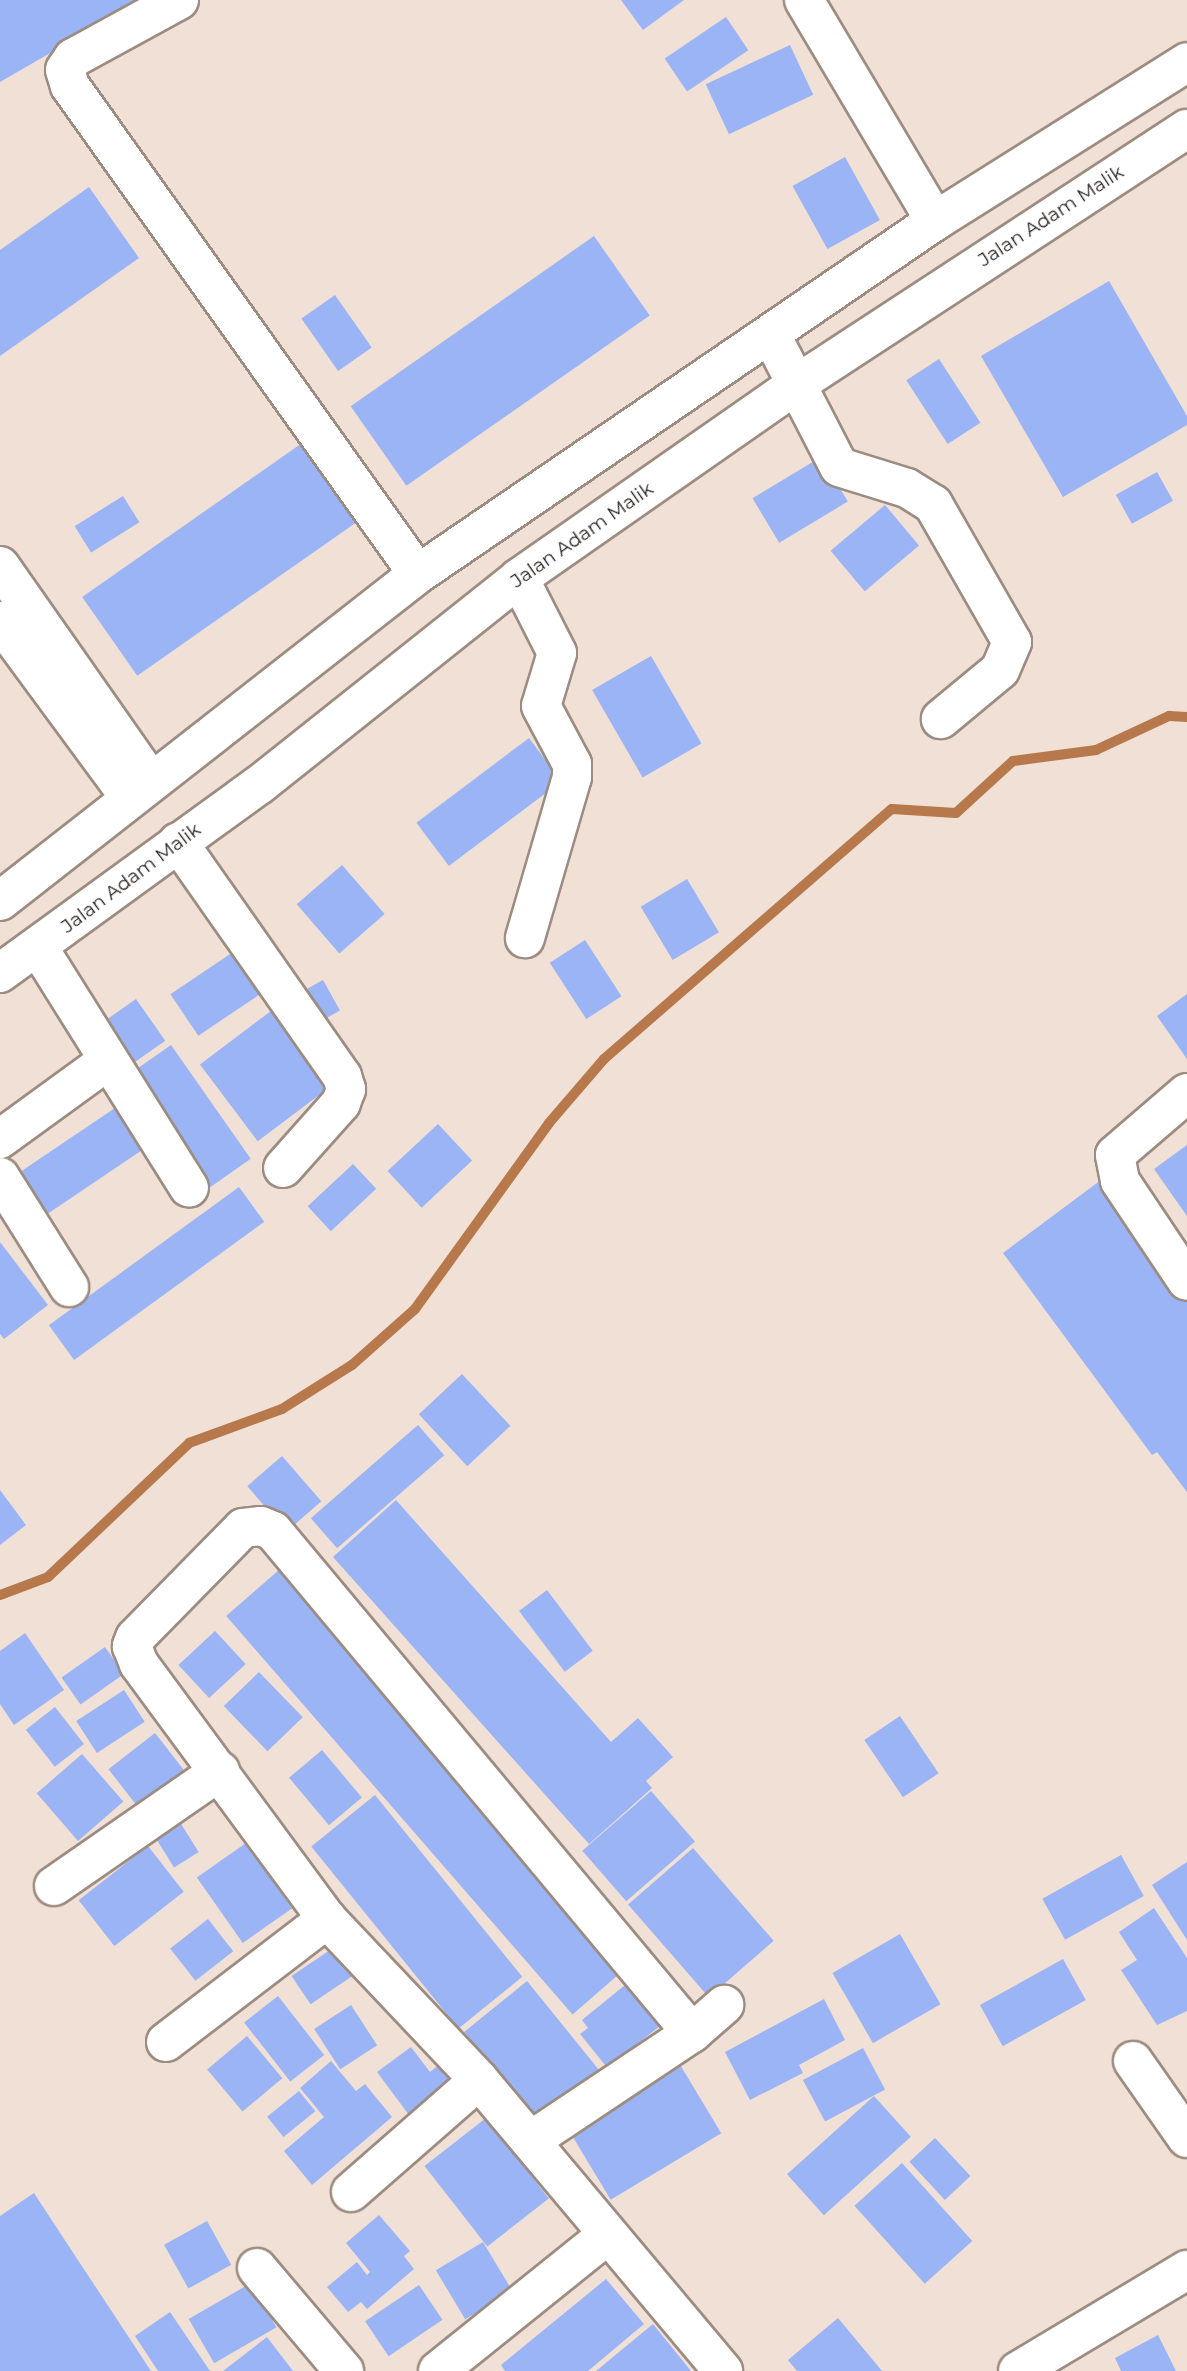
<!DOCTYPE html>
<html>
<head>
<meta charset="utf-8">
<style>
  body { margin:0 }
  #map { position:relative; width:1187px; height:2371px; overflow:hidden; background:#f1e0d5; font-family:Montserrat,sans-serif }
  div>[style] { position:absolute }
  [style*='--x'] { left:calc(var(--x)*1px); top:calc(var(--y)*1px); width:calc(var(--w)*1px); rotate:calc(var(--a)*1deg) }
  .stream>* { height:10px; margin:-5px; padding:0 5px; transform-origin:5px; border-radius:5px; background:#b7784c }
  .building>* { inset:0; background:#9ab4f6; transform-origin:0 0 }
  .roads { filter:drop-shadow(2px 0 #9c8c81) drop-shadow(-2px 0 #9c8c81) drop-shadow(0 2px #9c8c81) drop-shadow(0 -2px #9c8c81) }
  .minor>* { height:38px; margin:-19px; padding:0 19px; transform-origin:19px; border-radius:19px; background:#fff }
  .major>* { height:38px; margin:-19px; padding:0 19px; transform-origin:19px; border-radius:19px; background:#fff }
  span { translate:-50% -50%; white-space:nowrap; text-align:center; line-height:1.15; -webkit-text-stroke:5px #fff; paint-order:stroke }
  .street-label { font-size:19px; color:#2a2420 }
</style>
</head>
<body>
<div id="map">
  <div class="stream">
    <i style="--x:0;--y:1595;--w:51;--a:-20.6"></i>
    <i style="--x:48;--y:1577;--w:195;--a:-43.5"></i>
    <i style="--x:189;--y:1443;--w:99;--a:-20.1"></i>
    <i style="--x:282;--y:1409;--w:83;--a:-32.2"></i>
    <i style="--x:352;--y:1365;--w:84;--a:-41.6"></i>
    <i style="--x:415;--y:1309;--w:229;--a:-54.2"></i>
    <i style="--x:549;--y:1123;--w:84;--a:-49.3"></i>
    <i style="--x:604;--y:1059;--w:381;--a:-41"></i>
    <i style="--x:892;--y:809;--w:64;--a:3.6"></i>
    <i style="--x:956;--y:813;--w:77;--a:-42.4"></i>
    <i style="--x:1013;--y:761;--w:84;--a:-7.5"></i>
    <i style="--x:1096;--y:750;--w:81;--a:-25"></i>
    <i style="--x:1169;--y:716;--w:18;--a:3"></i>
  </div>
  <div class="building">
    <i style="clip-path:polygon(0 0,142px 0,0 82px)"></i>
    <i style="clip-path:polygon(621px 0,684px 0,643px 30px)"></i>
    <i style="left:726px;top:17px;width:40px;height:74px;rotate:56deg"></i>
    <i style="left:790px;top:45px;width:55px;height:93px;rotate:65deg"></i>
    <i style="left:845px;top:157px;width:72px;height:60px;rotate:61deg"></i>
    <i style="clip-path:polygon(89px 187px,139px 258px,0 356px,0 250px)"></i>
    <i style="left:594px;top:236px;width:97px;height:297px;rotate:55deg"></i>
    <i style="clip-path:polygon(1109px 281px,1187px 416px,1187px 425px,1063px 497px,981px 356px)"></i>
    <i style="left:335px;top:295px;width:64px;height:41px;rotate:55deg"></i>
    <i style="left:939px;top:359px;width:76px;height:39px;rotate:57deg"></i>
    <i style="left:305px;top:441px;width:96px;height:272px;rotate:55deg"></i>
    <i style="left:821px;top:457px;width:52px;height:80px;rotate:59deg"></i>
    <i style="left:1157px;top:472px;width:33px;height:47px;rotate:61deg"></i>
    <i style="left:123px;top:496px;width:31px;height:57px;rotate:58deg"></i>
    <i style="left:885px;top:505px;width:53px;height:71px;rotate:50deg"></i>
    <i style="left:651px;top:656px;width:101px;height:68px;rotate:60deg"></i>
    <i style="left:529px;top:738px;width:54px;height:141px;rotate:53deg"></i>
    <i style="left:342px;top:865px;width:65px;height:60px;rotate:49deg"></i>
    <i style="left:687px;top:879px;width:62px;height:54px;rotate:59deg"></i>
    <i style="left:585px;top:940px;width:67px;height:42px;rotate:57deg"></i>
    <i style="left:245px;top:944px;width:50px;height:90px;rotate:56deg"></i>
    <i style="left:323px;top:980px;width:35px;height:30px;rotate:61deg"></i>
    <i style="clip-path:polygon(1187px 994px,1187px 1059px,1157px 1016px)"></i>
    <i style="left:136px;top:999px;width:51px;height:48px;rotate:55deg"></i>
    <i style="left:271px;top:1011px;width:96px;height:89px;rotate:53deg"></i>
    <i style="left:171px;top:1045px;width:139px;height:57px;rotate:55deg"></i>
    <i style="left:118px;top:1106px;width:50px;height:119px;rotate:56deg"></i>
    <i style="left:438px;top:1124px;width:50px;height:69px;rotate:47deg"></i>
    <i style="clip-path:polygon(1187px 1145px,1187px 1216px,1154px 1169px)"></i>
    <i style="left:353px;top:1164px;width:34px;height:62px;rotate:47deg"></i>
    <i style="clip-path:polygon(1101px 1180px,1187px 1297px,1187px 1492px,1157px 1452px,1152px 1455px,1003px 1253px)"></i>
    <i style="left:239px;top:1187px;width:43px;height:235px;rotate:54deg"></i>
    <i style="clip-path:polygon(0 1242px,48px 1305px,4px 1339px,0 1334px)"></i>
    <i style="left:462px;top:1374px;width:71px;height:59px;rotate:47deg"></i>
    <i style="left:418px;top:1425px;width:40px;height:142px;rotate:49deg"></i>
    <i style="left:282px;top:1456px;width:60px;height:46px;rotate:49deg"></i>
    <i style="clip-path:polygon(0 1490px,26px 1525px,0 1545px)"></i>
    <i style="clip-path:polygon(396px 1500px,611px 1742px,638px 1718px,673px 1757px,646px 1781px,652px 1788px,589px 1844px,333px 1557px)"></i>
    <i style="left:279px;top:1570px;width:528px;height:70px;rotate:49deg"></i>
    <i style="left:547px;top:1590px;width:76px;height:35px;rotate:53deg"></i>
    <i style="left:215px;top:1631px;width:45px;height:50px;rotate:47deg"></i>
    <i style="clip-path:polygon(25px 1633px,64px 1690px,14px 1725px,0 1704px,0 1651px)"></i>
    <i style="left:105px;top:1647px;width:33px;height:53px;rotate:55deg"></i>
    <i style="left:259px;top:1672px;width:63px;height:49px;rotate:46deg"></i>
    <i style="left:124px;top:1690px;width:38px;height:57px;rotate:57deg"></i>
    <i style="left:55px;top:1707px;width:47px;height:37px;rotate:52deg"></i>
    <i style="left:900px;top:1716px;width:69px;height:43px;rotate:56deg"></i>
    <i style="left:155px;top:1733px;width:50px;height:59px;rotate:52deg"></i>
    <i style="left:322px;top:1750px;width:62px;height:43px;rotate:50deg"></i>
    <i style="left:82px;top:1754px;width:63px;height:60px;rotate:49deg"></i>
    <i style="left:651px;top:1791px;width:67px;height:91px;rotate:49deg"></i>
    <i style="left:375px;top:1795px;width:234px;height:82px;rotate:51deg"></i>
    <i style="left:178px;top:1819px;width:39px;height:29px;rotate:58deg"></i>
    <i style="left:246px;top:1843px;width:80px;height:60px;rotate:55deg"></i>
    <i style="left:148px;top:1846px;width:58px;height:88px;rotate:52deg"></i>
    <i style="left:693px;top:1848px;width:123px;height:86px;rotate:49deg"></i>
    <i style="left:1121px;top:1855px;width:47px;height:90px;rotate:61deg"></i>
    <i style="clip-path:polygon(1187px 1862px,1187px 1940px,1152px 1885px)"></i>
    <i style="clip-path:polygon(1154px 1908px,1187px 1958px,1187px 2011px,1157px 2025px,1121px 1970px,1137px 1960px,1119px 1932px)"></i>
    <i style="left:208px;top:1919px;width:41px;height:48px;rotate:52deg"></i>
    <i style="left:900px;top:1934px;width:81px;height:78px;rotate:60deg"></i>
    <i style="left:333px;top:1948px;width:34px;height:50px;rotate:56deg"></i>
    <i style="left:1063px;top:1959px;width:47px;height:95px;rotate:61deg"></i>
    <i style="left:527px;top:1981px;width:117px;height:81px;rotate:51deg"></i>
    <i style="clip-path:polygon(630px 1981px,664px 2023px,637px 2044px,644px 2051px,614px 2076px,580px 2034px,588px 2028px,582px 2020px)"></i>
    <i style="left:278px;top:1996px;width:75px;height:43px;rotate:52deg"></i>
    <i style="clip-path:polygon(824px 1999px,845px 2040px,799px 2065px,803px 2073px,750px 2100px,725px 2052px)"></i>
    <i style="left:351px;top:2005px;width:48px;height:44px;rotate:57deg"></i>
    <i style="left:247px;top:2036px;width:55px;height:52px;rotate:50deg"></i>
    <i style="clip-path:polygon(411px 2047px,430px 2072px,451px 2055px,465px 2074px,409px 2115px,377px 2072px)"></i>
    <i style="left:863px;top:2048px;width:47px;height:68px;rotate:62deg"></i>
    <i style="clip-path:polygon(331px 2061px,356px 2091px,365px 2084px,392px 2117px,312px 2185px,284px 2151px,324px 2117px,300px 2088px)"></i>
    <i style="left:679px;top:2063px;width:82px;height:129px;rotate:59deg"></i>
    <i style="left:299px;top:2091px;width:26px;height:41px;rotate:51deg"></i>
    <i style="left:874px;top:2096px;width:55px;height:117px;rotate:48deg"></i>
    <i style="left:486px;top:2118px;width:102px;height:78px;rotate:52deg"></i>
    <i style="left:935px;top:2138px;width:52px;height:35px;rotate:47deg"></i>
    <i style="left:902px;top:2163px;width:105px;height:64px;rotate:48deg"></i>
    <i style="clip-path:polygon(34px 2193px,68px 2245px,151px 2371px,0 2371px,0 2216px)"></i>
    <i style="clip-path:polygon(379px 2215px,410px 2251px,404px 2256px,414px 2269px,367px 2309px,361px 2302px,348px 2312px,327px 2287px,357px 2262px,367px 2275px,370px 2272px,346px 2243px)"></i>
    <i style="left:207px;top:2221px;width:50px;height:49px;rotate:61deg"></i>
    <i style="left:483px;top:2242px;width:57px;height:55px;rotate:59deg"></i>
    <i style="clip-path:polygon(606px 2279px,644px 2324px,588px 2371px,505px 2371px,501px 2365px)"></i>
    <i style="left:251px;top:2283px;width:51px;height:72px;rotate:60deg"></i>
    <i style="left:419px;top:2285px;width:42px;height:65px;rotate:56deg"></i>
    <i style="clip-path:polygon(170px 2312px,210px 2371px,158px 2371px,135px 2336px)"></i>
    <i style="clip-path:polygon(838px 2318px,882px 2371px,797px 2371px,788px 2360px)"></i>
    <i style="clip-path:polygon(653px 2324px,691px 2371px,596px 2371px)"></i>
    <i style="clip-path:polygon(1158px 2335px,1176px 2371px,1121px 2371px,1115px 2358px)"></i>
    <i style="clip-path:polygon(267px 2337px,293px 2371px,223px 2371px)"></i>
  </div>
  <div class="roads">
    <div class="minor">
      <i style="--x:179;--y:0;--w:121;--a:151.3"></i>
      <i style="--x:73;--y:58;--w:14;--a:124"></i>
      <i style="--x:65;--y:70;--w:17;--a:73"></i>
      <i style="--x:70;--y:86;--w:599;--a:54.51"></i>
      <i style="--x:804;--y:0;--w:257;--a:59.3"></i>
      <i style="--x:771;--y:335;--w:148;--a:62.7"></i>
      <i style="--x:839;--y:467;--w:71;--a:17.2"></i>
      <i style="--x:907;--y:488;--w:31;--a:32"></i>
      <i style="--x:933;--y:504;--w:159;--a:60.2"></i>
      <i style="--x:1012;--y:642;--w:30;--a:113"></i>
      <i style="--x:1000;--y:670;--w:77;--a:140.3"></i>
      <i style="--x:0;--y:566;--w:264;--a:55"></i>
      <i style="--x:519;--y:578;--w:84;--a:63.1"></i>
      <i style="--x:557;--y:653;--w:55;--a:106.8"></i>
      <i style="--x:541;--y:706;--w:66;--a:61.9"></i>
      <i style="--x:572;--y:764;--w:13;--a:90"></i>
      <i style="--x:572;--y:777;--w:168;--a:106.3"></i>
      <i style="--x:0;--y:621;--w:207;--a:53.6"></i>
      <i style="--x:178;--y:842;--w:286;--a:55"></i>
      <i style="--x:342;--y:1076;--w:14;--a:73"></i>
      <i style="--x:346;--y:1089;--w:15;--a:110"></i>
      <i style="--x:341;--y:1103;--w:87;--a:131.7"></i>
      <i style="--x:38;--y:947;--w:284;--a:57.9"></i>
      <i style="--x:1187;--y:1093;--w:95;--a:139.3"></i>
      <i style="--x:1115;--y:1155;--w:26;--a:79"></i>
      <i style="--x:1120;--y:1181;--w:120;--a:56.2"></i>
      <i style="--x:0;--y:1139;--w:131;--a:-36"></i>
      <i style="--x:0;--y:1177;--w:130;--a:57.9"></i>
      <i style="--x:54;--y:1886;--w:202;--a:-34.7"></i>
      <i style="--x:692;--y:2033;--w:654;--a:-129.85"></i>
      <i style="--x:273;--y:1531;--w:13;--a:-157"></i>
      <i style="--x:261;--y:1526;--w:18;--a:174"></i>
      <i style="--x:243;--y:1528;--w:154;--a:134.5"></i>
      <i style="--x:135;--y:1638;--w:9;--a:111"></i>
      <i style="--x:132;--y:1646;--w:19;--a:69"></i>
      <i style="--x:139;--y:1664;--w:317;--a:53.6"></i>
      <i style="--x:327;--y:1919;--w:221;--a:46.6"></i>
      <i style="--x:479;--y:2080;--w:380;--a:50"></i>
      <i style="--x:166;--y:2042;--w:203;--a:-37.4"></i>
      <i style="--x:1133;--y:2061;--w:94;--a:55"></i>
      <i style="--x:530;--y:2141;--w:195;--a:-33.7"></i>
      <i style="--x:692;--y:2033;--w:43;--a:-41.2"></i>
      <i style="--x:351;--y:2192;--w:170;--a:-41.2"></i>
      <i style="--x:257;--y:2268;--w:135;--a:49.8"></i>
      <i style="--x:438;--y:2371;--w:217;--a:-38.8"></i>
      <i style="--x:1018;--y:2371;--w:197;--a:-30.9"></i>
    </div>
    <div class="major">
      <i style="--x:0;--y:901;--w:531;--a:-38.04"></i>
      <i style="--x:418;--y:574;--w:626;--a:-34.32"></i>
      <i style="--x:935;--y:221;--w:298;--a:-32.2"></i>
      <i style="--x:0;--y:973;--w:320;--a:-36"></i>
      <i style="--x:259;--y:785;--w:332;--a:-38.5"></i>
      <i style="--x:519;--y:578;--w:339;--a:-34.9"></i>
      <i style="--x:797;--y:384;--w:466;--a:-33.2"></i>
    </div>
  </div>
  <div class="street-label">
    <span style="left:1051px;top:216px;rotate:-33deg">Jalan Adam Malik</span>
    <span style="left:582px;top:535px;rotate:-35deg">Jalan Adam Malik</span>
    <span style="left:131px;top:878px;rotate:-37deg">Jalan Adam Malik</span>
  </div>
</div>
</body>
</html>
